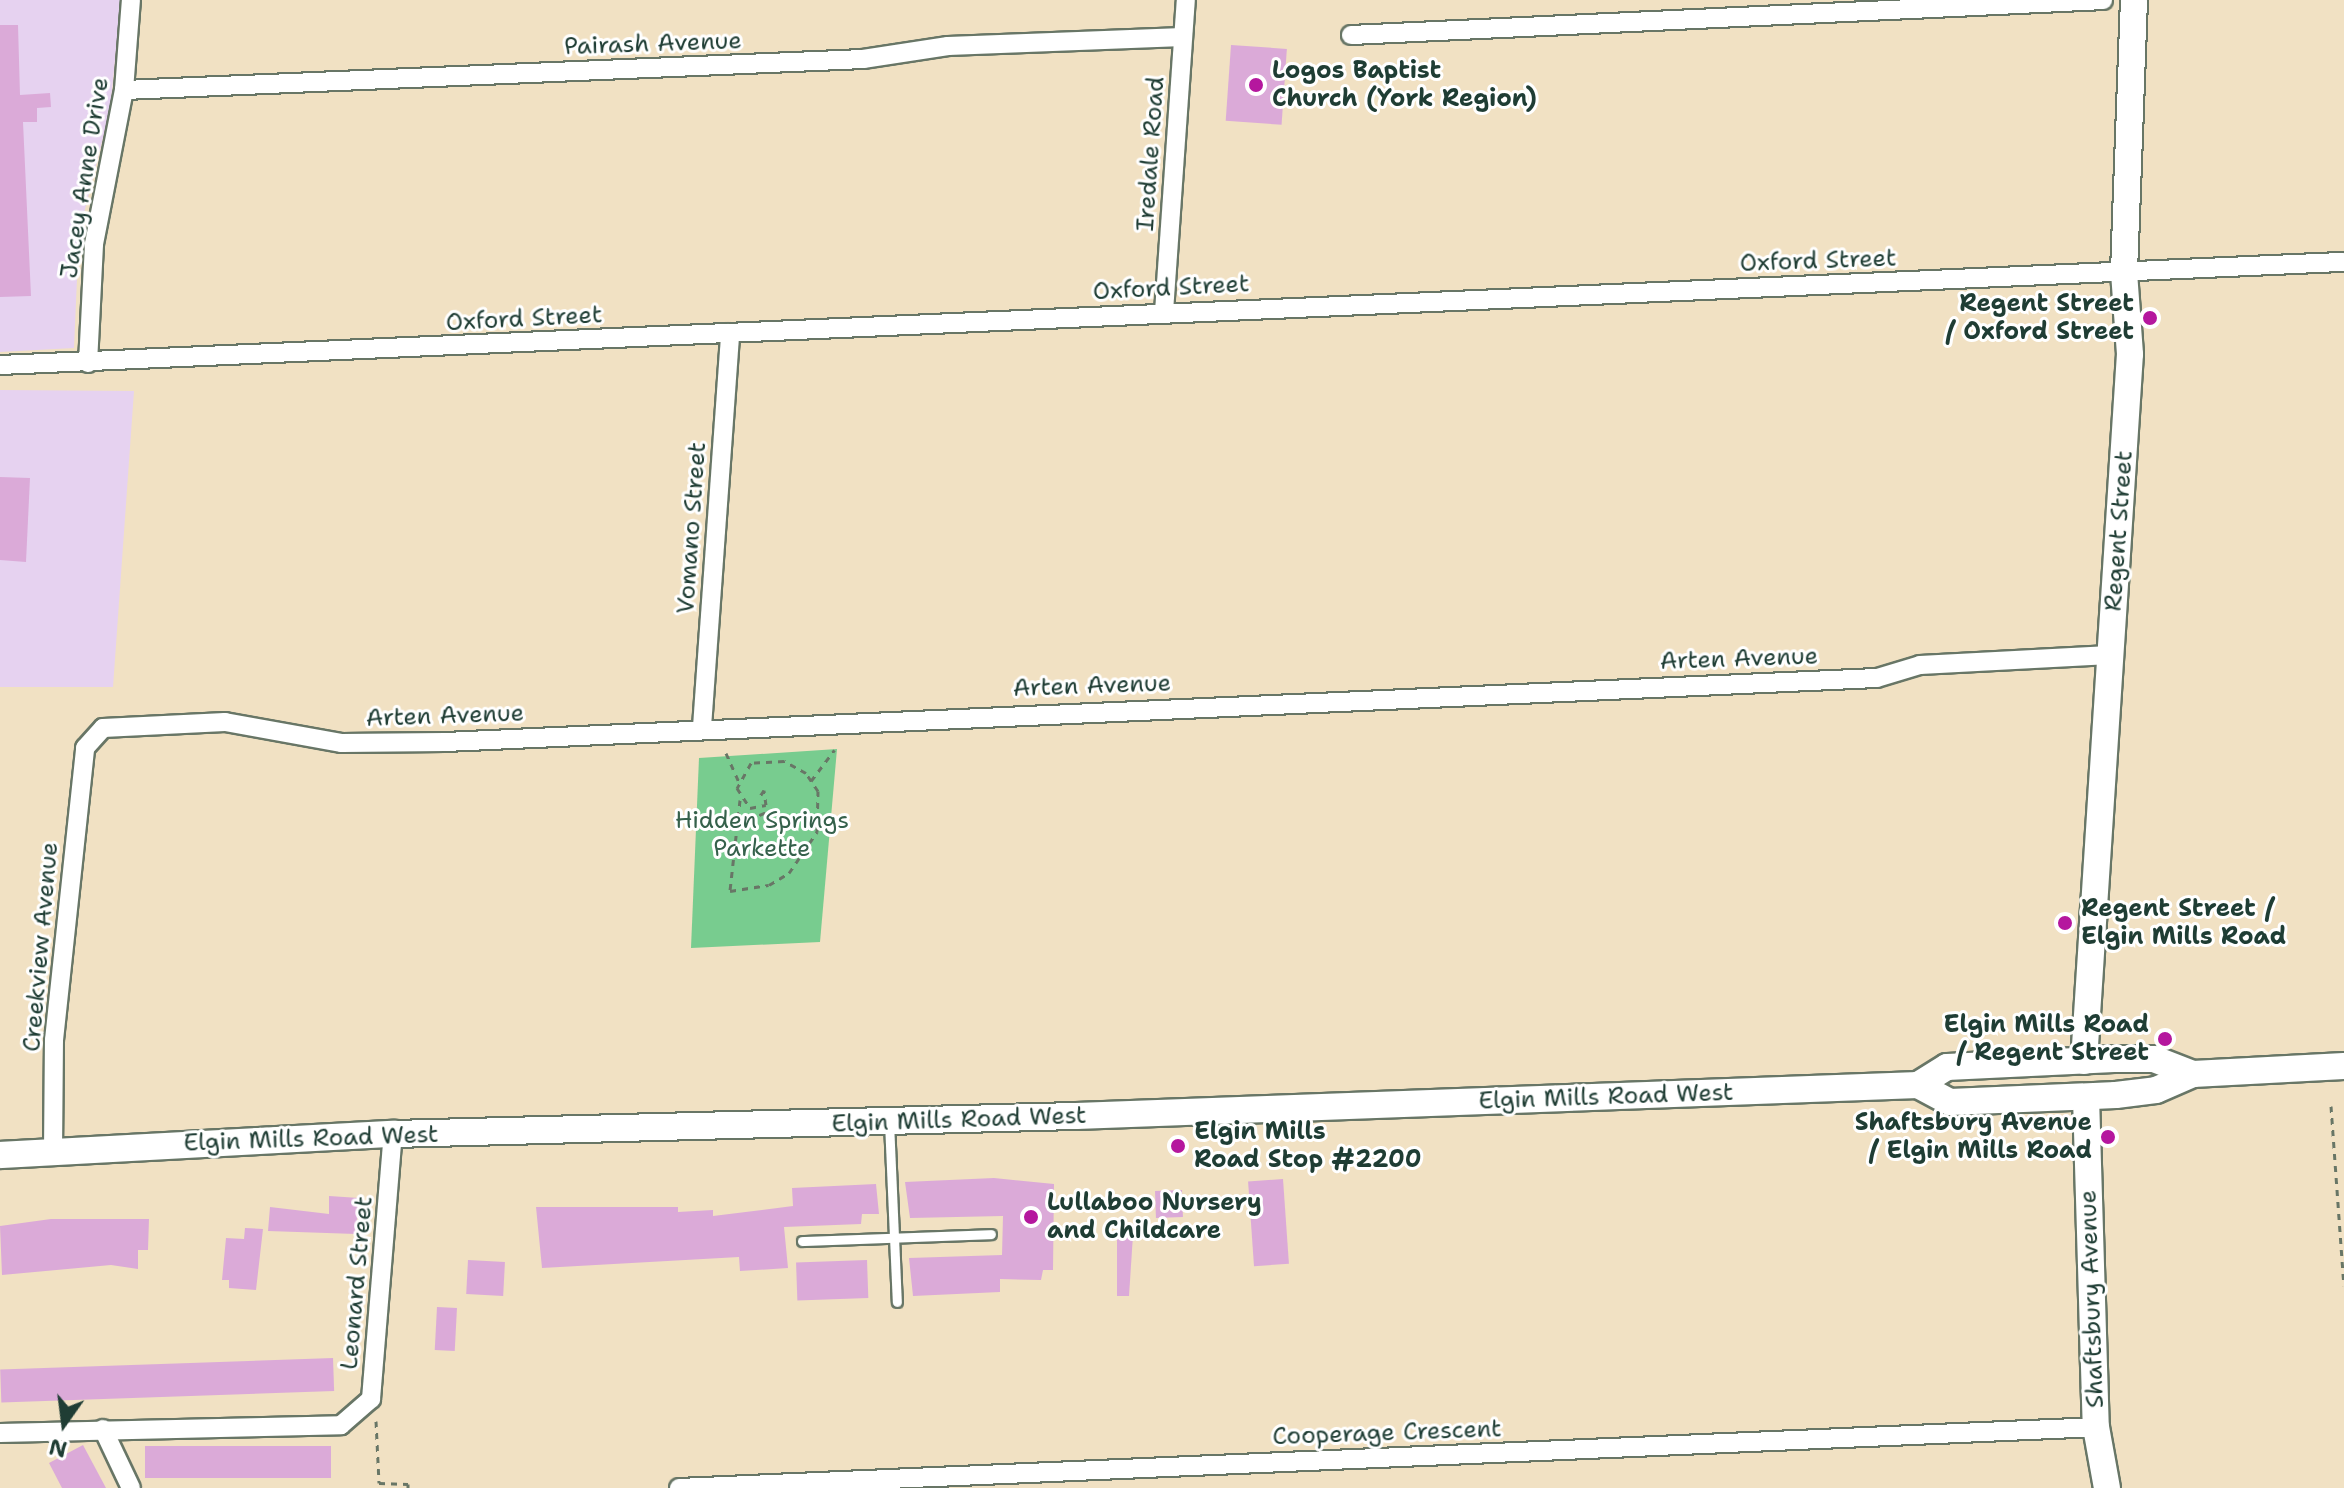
<!DOCTYPE html>
<html>
<head>
<meta charset="utf-8">
<style>
  body { margin:0 }
  #map { position:relative; width:2344px; height:1488px; overflow:hidden; background:#f1e1c3; font-family:"Shantell Sans",sans-serif }
  div>[style] { position:absolute }
  [style*='--x'] { left:calc(var(--x)*1px); top:calc(var(--y)*1px); width:calc(var(--w)*1px); rotate:calc(var(--a)*1deg) }
  .built>* { inset:0; background:#e6d2f0 }
  .green>* { inset:0; background:#78cc8f }
  .building>* { inset:0; background:#dbaad8; transform-origin:0 0 }
  .path>* { height:3px; margin-top:-1.5px; transform-origin:0; background:repeating-linear-gradient(90deg,#687666 0 6px,transparent 0 12px) }
  .roads { filter:drop-shadow(2px 0 #687666) drop-shadow(-2px 0 #687666) drop-shadow(0 2px #687666) drop-shadow(0 -2px #687666) }
  .lane>* { height:9px; margin:-4.5px; padding:0 4.5px; transform-origin:4.5px; border-radius:4.5px; background:#fff }
  .street>* { height:18px; margin:-9px; padding:0 9px; transform-origin:9px; border-radius:9px; background:#fff }
  .secondary>* { height:26px; margin:-13px; padding:0 13px; transform-origin:13px; border-radius:13px; background:#fff }
  .dots>* { width:22px; height:22px; translate:-50% -50%; box-sizing:border-box; border:4px solid #fff; border-radius:50% }
  span { translate:-50% -50%; white-space:nowrap; text-align:center; line-height:1.15; -webkit-text-stroke:6px #fff; paint-order:stroke }
  .street-label { font-size:24px; color:#1f3d34 }
  .poi-label { font-size:24px; color:#1f3d34; font-weight:700 }
  .left { translate:0 -50%; text-align:left }
  .right { translate:-100% -50%; text-align:right }
  .park-label { font-size:24px; color:#35614b }
  .north { position:absolute; left:24px; top:1384px; width:80px; height:80px; -webkit-text-stroke:6px #fff; paint-order:stroke; rotate:194deg; font-size:22px; font-weight:700; line-height:32px; text-align:center; color:#1f3d34 }
  .north::after { content:''; display:block; margin:auto; width:28px; height:36px; background:#1f3d34; clip-path:polygon(50% 0,100% 100%,50% 72%,0 100%) }
</style>
</head>
<body>
<div id="map">
  <div class="built">
    <i style="clip-path:polygon(0 0,121px 0,110px 110px,79px 233px,74px 348px,0 352px)"></i>
    <i style="clip-path:polygon(0 390px,134px 391px,113px 687px,0 687px)"></i>
  </div>
  <div class="green">
    <i style="clip-path:polygon(837px 749px,820px 942px,691px 948px,699px 758px)"></i>
  </div>
  <div class="building">
    <i style="clip-path:polygon(0 25px,18px 25px,20px 95px,50px 93px,51px 107px,37px 108px,37px 122px,23px 122px,31px 296px,0 297px)"></i>
    <i style="left:1231px;top:45px;width:56px;height:76px;rotate:4deg"></i>
    <i style="clip-path:polygon(0 477px,30px 478px,26px 562px,0 560px)"></i>
    <i style="clip-path:polygon(994px 1178px,1054px 1184px,1053px 1270px,1043px 1270px,1041px 1280px,1000px 1279px,1000px 1292px,913px 1296px,909px 1258px,1002px 1255px,1003px 1216px,910px 1218px,905px 1182px)"></i>
    <i style="left:1283px;top:1179px;width:85px;height:35px;rotate:86deg"></i>
    <i style="clip-path:polygon(876px 1184px,879px 1214px,862px 1214px,861px 1224px,784px 1227px,788px 1268px,740px 1271px,739px 1257px,542px 1268px,536px 1207px,678px 1207px,678px 1212px,713px 1210px,713px 1216px,793px 1206px,792px 1188px)"></i>
    <i style="left:1182px;top:1190px;width:27px;height:27px;rotate:88deg"></i>
    <i style="clip-path:polygon(329px 1196px,359px 1198px,356px 1234px,268px 1231px,270px 1207px,329px 1214px)"></i>
    <i style="clip-path:polygon(51px 1219px,149px 1219px,148px 1250px,138px 1250px,138px 1269px,111px 1265px,2px 1275px,0 1226px)"></i>
    <i style="clip-path:polygon(245px 1228px,263px 1229px,256px 1290px,229px 1288px,229px 1280px,222px 1280px,226px 1238px,244px 1239px)"></i>
    <i style="clip-path:polygon(1117px 1235px,1133px 1235px,1129px 1296px,1117px 1296px)"></i>
    <i style="left:468px;top:1260px;width:37px;height:34px;rotate:3deg"></i>
    <i style="left:867px;top:1260px;width:38px;height:71px;rotate:88deg"></i>
    <i style="left:437px;top:1307px;width:20px;height:43px;rotate:3deg"></i>
    <i style="left:333px;top:1358px;width:33px;height:333px;rotate:88deg"></i>
    <i style="clip-path:polygon(83px 1445px,106px 1488px,62px 1488px,49px 1463px)"></i>
    <i style="left:331px;top:1446px;width:32px;height:186px;rotate:90deg"></i>
  </div>
  <div class="path">
    <i style="--x:726;--y:753;--w:32;--a:66"></i>
    <i style="--x:811;--y:781;--w:39;--a:-53"></i>
    <i style="--x:740;--y:800;--w:92;--a:96.3"></i>
    <i style="--x:730;--y:891;--w:39;--a:-9"></i>
    <i style="--x:769;--y:885;--w:23;--a:-31"></i>
    <i style="--x:789;--y:873;--w:50;--a:-55.7"></i>
    <i style="--x:817;--y:832;--w:41;--a:-88.6"></i>
    <i style="--x:818;--y:791;--w:22;--a:-124"></i>
    <i style="--x:806;--y:773;--w:25;--a:-151"></i>
    <i style="--x:784;--y:761;--w:33;--a:177"></i>
    <i style="--x:751;--y:763;--w:29;--a:119"></i>
    <i style="--x:737;--y:788;--w:24;--a:57"></i>
    <i style="--x:750;--y:808;--w:16;--a:-11"></i>
    <i style="--x:766;--y:805;--w:15;--a:-98"></i>
    <i style="--x:764;--y:790;--w:9;--a:122"></i>
    <i style="--x:737;--y:824;--w:35;--a:-22"></i>
    <i style="--x:770;--y:811;--w:51;--a:15.9"></i>
    <i style="--x:2331;--y:1106;--w:180;--a:85.9"></i>
    <i style="--x:376;--y:1421;--w:62;--a:87.2"></i>
    <i style="--x:379;--y:1483;--w:29;--a:2"></i>
    <i style="--x:408;--y:1484;--w:4;--a:90"></i>
  </div>
  <div class="roads">
    <div class="lane">
      <i style="--x:889;--y:1122;--w:180;--a:87.5"></i>
      <i style="--x:802;--y:1241;--w:189;--a:-2.1"></i>
    </div>
    <div class="street">
      <i style="--x:1351;--y:35;--w:753;--a:-2.66"></i>
      <i style="--x:124;--y:90;--w:740;--a:-2.4"></i>
      <i style="--x:863;--y:59;--w:86;--a:-8.7"></i>
      <i style="--x:948;--y:46;--w:235;--a:-2.2"></i>
      <i style="--x:1164;--y:312;--w:313;--a:-86"></i>
      <i style="--x:88;--y:363;--w:119;--a:-87.1"></i>
      <i style="--x:94;--y:244;--w:157;--a:-79"></i>
      <i style="--x:124;--y:90;--w:90;--a:-85.6"></i>
      <i style="--x:0;--y:365;--w:2346;--a:-2.52"></i>
      <i style="--x:702;--y:727;--w:395;--a:-85.9"></i>
      <i style="--x:53;--y:1152;--w:112;--a:-89.5"></i>
      <i style="--x:54;--y:1040;--w:294;--a:-83.9"></i>
      <i style="--x:85;--y:748;--w:27;--a:-48"></i>
      <i style="--x:103;--y:728;--w:122;--a:-2.8"></i>
      <i style="--x:225;--y:722;--w:119;--a:10.2"></i>
      <i style="--x:342;--y:743;--w:103;--a:-0.6"></i>
      <i style="--x:445;--y:742;--w:1433;--a:-2.56"></i>
      <i style="--x:1877;--y:678;--w:45;--a:-16.8"></i>
      <i style="--x:1920;--y:665;--w:190;--a:-3"></i>
      <i style="--x:103;--y:1429;--w:65;--a:64.6"></i>
      <i style="--x:0;--y:1433;--w:341;--a:-1.3"></i>
      <i style="--x:341;--y:1425;--w:40;--a:-41"></i>
      <i style="--x:371;--y:1399;--w:266;--a:-85.3"></i>
      <i style="--x:679;--y:1488;--w:1418;--a:-2.46"></i>
    </div>
    <div class="secondary">
      <i style="--x:2084;--y:1061;--w:708;--a:-86.28"></i>
      <i style="--x:2130;--y:354;--w:82;--a:-94.2"></i>
      <i style="--x:2124;--y:272;--w:272;--a:-87.9"></i>
      <i style="--x:1918;--y:1085;--w:34;--a:-32"></i>
      <i style="--x:1947;--y:1067;--w:167;--a:-2.7"></i>
      <i style="--x:2114;--y:1059;--w:40;--a:0"></i>
      <i style="--x:2154;--y:1059;--w:42;--a:21"></i>
      <i style="--x:2086;--y:1097;--w:330;--a:88.3"></i>
      <i style="--x:2096;--y:1427;--w:62;--a:79.8"></i>
      <i style="--x:0;--y:1155;--w:394;--a:-3.1"></i>
      <i style="--x:393;--y:1134;--w:683;--a:-1.51"></i>
      <i style="--x:1076;--y:1116;--w:843;--a:-2.11"></i>
      <i style="--x:1918;--y:1085;--w:36;--a:28"></i>
      <i style="--x:1950;--y:1102;--w:166;--a:-2.4"></i>
      <i style="--x:2116;--y:1095;--w:40;--a:-7.1"></i>
      <i style="--x:2156;--y:1090;--w:40;--a:-23.4"></i>
      <i style="--x:2193;--y:1074;--w:151;--a:-3"></i>
    </div>
  </div>
  <div class="dots">
    <i style="left:1256px;top:85px;background:#b5179e"></i>
    <i style="left:2150px;top:318px;background:#b5179e"></i>
    <i style="left:2065px;top:923px;background:#b5179e"></i>
    <i style="left:2165px;top:1039px;background:#b5179e"></i>
    <i style="left:2108px;top:1137px;background:#b5179e"></i>
    <i style="left:1178px;top:1146px;background:#b5179e"></i>
    <i style="left:1031px;top:1217px;background:#b5179e"></i>
  </div>
  <div class="street-label">
    <span style="left:653px;top:44px;rotate:-2deg">Pairash Avenue</span>
    <span style="left:1151px;top:154px;rotate:-86deg">Iredale Road</span>
    <span style="left:85px;top:178px;rotate:-81deg">Jacey Anne Drive</span>
    <span style="left:1818px;top:261px;rotate:-2deg">Oxford Street</span>
    <span style="left:1171px;top:288px;rotate:-3deg">Oxford Street</span>
    <span style="left:524px;top:319px;rotate:-3deg">Oxford Street</span>
    <span style="left:692px;top:528px;rotate:-86deg">Vomano Street</span>
    <span style="left:2119px;top:531px;rotate:-86deg">Regent Street</span>
    <span style="left:1739px;top:659px;rotate:-2deg">Arten Avenue</span>
    <span style="left:1092px;top:686px;rotate:-2deg">Arten Avenue</span>
    <span style="left:445px;top:716px;rotate:-2deg">Arten Avenue</span>
    <span style="left:41px;top:947px;rotate:-85deg">Creekview Avenue</span>
    <span style="left:1606px;top:1097px;rotate:-2deg">Elgin Mills Road West</span>
    <span style="left:959px;top:1120px;rotate:-2deg">Elgin Mills Road West</span>
    <span style="left:311px;top:1139px;rotate:-2deg">Elgin Mills Road West</span>
    <span style="left:357px;top:1283px;rotate:-85deg">Leonard Street</span>
    <span style="left:2092px;top:1299px;rotate:-92deg">Shaftsbury Avenue</span>
    <span style="left:1387px;top:1433px;rotate:-2deg">Cooperage Crescent</span>
  </div>
  <div class="poi-label">
    <span class="left" style="left:1272px;top:85px">Logos Baptist<br>Church (York Region)</span>
    <span class="right" style="left:2134px;top:318px">Regent Street<br>/ Oxford Street</span>
    <span class="left" style="left:2081px;top:923px">Regent Street /<br>Elgin Mills Road</span>
    <span class="right" style="left:2149px;top:1039px">Elgin Mills Road<br>/ Regent Street</span>
    <span class="right" style="left:2092px;top:1137px">Shaftsbury Avenue<br>/ Elgin Mills Road</span>
    <span class="left" style="left:1194px;top:1146px">Elgin Mills<br>Road Stop #2200</span>
    <span class="left" style="left:1047px;top:1217px">Lullaboo Nursery<br>and Childcare</span>
  </div>
  <div class="park-label">
    <span style="left:762px;top:835px">Hidden Springs<br>Parkette</span>
  </div>
  <div class="north">N</div>
</div>
</body>
</html>
